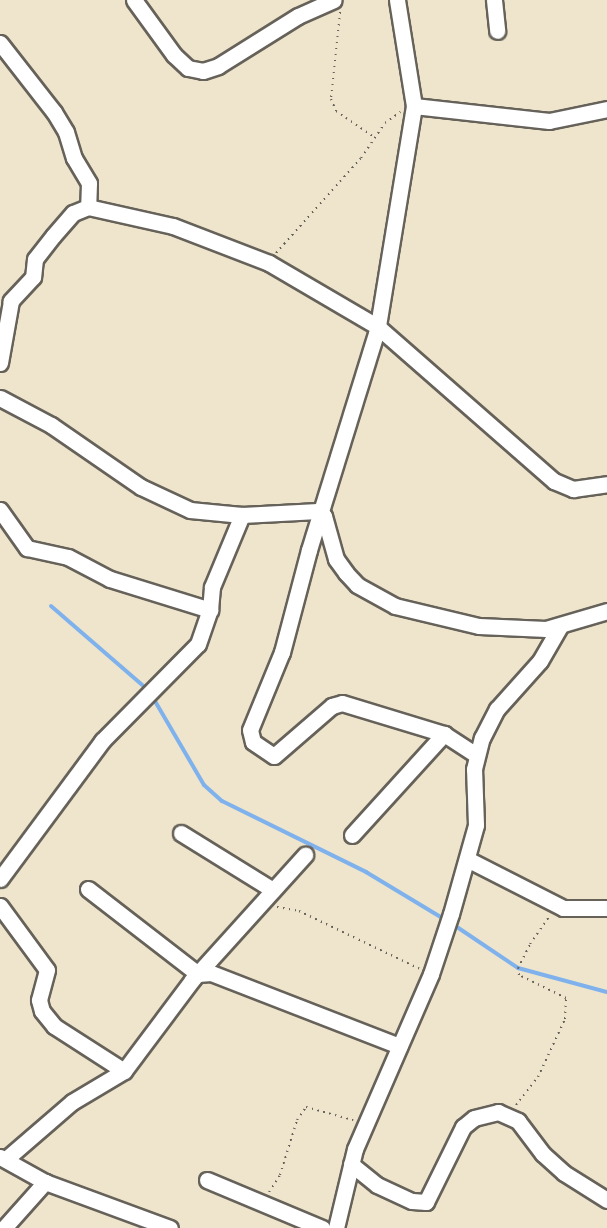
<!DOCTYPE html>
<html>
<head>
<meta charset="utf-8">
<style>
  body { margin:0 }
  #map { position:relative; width:607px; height:1228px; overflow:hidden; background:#efe5cc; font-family:"IM FELL Great Primer",serif }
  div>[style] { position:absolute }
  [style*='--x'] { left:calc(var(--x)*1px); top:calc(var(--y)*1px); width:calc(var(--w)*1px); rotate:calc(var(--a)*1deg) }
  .stream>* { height:4px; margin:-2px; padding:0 2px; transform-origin:2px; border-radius:2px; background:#7fb2ec }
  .path>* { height:2px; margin-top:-1px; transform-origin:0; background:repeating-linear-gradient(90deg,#66625a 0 1.5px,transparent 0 6px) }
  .roads { filter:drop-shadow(2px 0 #66625a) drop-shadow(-2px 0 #66625a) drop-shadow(0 2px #66625a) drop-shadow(0 -2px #66625a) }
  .minor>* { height:15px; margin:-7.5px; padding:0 7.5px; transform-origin:7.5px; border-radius:7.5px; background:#fff }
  span { translate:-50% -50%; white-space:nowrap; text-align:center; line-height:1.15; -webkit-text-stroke:4.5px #f6f6f2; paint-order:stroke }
</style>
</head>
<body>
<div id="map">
  <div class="stream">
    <i style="--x:51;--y:606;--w:128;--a:40.9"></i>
    <i style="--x:152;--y:696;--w:103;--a:59.7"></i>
    <i style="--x:204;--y:785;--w:24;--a:42"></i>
    <i style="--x:222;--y:801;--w:161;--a:26.2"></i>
    <i style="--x:366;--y:872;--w:91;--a:31.1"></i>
    <i style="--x:451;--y:923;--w:81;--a:33.9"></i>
    <i style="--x:518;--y:968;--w:92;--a:15.1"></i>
  </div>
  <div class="path">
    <i style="--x:340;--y:12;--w:87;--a:95.9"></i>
    <i style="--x:331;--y:99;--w:13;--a:67"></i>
    <i style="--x:336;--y:111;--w:46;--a:34.4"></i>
    <i style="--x:276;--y:253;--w:127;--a:-48.2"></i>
    <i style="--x:361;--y:158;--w:42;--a:-55.6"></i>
    <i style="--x:385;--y:123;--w:19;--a:-36"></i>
    <i style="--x:277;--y:907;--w:22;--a:10"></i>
    <i style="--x:299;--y:911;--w:134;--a:25.6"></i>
    <i style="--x:516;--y:1105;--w:36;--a:-52"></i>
    <i style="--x:538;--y:1077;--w:64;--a:-65"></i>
    <i style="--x:565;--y:1019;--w:21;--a:-87"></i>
    <i style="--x:566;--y:998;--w:52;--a:-153.9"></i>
    <i style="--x:519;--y:975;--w:7;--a:-98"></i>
    <i style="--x:518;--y:968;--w:27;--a:-63"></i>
    <i style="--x:530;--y:944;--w:35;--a:-55"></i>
    <i style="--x:269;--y:1192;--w:20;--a:-57"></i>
    <i style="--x:280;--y:1175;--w:58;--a:-72.8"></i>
    <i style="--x:297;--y:1120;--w:16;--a:-55"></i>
    <i style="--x:306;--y:1107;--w:49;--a:15.5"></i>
  </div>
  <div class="roads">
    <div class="minor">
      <i style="--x:134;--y:0;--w:68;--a:54"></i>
      <i style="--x:174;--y:55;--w:19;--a:43"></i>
      <i style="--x:188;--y:68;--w:15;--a:11"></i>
      <i style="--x:203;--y:71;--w:16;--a:-18"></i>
      <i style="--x:218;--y:66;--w:94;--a:-32"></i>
      <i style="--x:298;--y:16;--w:39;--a:-24"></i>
      <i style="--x:397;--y:0;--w:107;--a:80.9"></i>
      <i style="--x:414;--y:106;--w:224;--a:99.3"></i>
      <i style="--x:378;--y:327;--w:233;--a:107.2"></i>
      <i style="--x:309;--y:550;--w:106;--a:104.8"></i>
      <i style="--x:282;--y:652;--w:84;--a:112.3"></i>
      <i style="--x:250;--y:730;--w:12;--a:76"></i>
      <i style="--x:253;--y:742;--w:25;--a:34"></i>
      <i style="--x:274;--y:756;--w:77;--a:-40.8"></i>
      <i style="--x:332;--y:706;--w:10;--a:-17"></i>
      <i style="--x:342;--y:703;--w:107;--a:16.9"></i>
      <i style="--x:444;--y:734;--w:38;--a:33"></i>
      <i style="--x:494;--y:0;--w:31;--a:84"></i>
      <i style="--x:0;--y:43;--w:88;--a:52"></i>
      <i style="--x:54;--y:112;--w:23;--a:59"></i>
      <i style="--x:66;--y:132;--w:27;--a:73"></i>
      <i style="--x:74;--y:158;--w:29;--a:59"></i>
      <i style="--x:89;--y:183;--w:24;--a:92"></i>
      <i style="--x:88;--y:207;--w:16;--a:158"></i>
      <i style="--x:73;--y:213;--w:30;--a:131"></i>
      <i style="--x:53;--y:236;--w:29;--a:128"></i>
      <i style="--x:35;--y:259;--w:18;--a:96"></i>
      <i style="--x:33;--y:277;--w:33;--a:133"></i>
      <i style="--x:11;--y:301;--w:63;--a:100.1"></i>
      <i style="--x:414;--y:106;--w:136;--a:6.3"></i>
      <i style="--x:549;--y:121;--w:59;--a:-11.7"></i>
      <i style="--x:88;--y:207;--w:87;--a:12.6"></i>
      <i style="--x:173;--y:226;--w:103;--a:21.1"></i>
      <i style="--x:269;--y:263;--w:126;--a:30.4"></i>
      <i style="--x:378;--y:327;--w:234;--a:41.2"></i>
      <i style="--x:554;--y:481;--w:21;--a:23"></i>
      <i style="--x:573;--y:489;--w:34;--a:-8"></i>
      <i style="--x:0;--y:398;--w:58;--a:27.9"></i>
      <i style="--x:51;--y:425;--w:109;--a:34.6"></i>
      <i style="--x:141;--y:487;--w:54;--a:25.1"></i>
      <i style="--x:190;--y:510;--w:52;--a:5.5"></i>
      <i style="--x:242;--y:515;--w:76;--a:-3"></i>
      <i style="--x:318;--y:511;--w:8;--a:40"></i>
      <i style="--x:324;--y:516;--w:45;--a:74.4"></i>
      <i style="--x:336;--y:559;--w:17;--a:54"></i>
      <i style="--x:346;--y:573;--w:16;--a:47"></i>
      <i style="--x:357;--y:585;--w:43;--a:28.9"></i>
      <i style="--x:395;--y:606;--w:86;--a:13.4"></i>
      <i style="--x:479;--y:626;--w:67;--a:2.6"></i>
      <i style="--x:546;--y:629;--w:64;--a:-16.4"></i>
      <i style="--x:0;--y:510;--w:47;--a:54.6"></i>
      <i style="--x:27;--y:548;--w:42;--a:12.4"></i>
      <i style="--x:68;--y:557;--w:47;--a:27.6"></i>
      <i style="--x:110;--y:579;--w:105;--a:17.2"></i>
      <i style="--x:181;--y:833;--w:108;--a:31.8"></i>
      <i style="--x:352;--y:835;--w:137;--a:-47.7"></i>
      <i style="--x:467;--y:859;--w:108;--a:27"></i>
      <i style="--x:563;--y:908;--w:44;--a:0"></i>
      <i style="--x:0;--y:879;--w:172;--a:-53.5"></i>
      <i style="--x:102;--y:741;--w:136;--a:-45.3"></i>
      <i style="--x:198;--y:644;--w:36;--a:-71"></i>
      <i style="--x:210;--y:610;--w:23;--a:-85"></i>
      <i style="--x:212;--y:587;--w:78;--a:-67.4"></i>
      <i style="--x:88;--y:889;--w:139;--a:37.7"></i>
      <i style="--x:198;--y:974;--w:13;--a:-4"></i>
      <i style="--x:211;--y:973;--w:202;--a:21.2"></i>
      <i style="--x:0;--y:906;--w:79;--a:53.7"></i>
      <i style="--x:47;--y:970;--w:31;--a:105"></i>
      <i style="--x:39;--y:1000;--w:11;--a:75"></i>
      <i style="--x:42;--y:1011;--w:19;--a:51"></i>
      <i style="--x:54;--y:1026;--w:83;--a:32.7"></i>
      <i style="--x:0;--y:1157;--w:51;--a:29.1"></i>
      <i style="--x:45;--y:1182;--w:133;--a:20.2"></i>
      <i style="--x:6;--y:1159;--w:87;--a:-40.8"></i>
      <i style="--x:72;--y:1102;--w:61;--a:-30.8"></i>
      <i style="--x:124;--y:1071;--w:114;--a:-53.2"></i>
      <i style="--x:192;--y:980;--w:169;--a:-47.9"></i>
      <i style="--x:351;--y:1164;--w:33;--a:39"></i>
      <i style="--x:377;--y:1185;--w:38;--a:25"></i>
      <i style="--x:412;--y:1201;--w:14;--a:4"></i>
      <i style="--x:426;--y:1202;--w:84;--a:-63.7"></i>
      <i style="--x:463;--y:1127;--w:14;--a:-39"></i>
      <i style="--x:474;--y:1118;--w:25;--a:-14"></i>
      <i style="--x:498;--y:1112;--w:22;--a:24"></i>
      <i style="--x:518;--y:1121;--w:41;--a:52.9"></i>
      <i style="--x:543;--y:1154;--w:28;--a:42"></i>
      <i style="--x:564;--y:1173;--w:51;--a:32.1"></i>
      <i style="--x:207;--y:1180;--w:125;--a:22.7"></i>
      <i style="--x:4;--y:1228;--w:62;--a:-48.3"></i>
      <i style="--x:336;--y:1228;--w:81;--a:-76.5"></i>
      <i style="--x:355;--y:1149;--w:191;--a:-66.5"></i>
      <i style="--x:431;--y:974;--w:63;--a:-71.6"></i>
      <i style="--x:451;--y:914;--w:92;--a:-74.3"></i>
      <i style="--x:476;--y:825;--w:56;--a:-92"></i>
      <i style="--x:474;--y:769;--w:32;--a:-76"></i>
      <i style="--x:482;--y:738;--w:33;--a:-63"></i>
      <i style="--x:497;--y:709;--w:64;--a:-48.1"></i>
      <i style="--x:540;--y:661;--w:39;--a:-60"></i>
    </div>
  </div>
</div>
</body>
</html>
